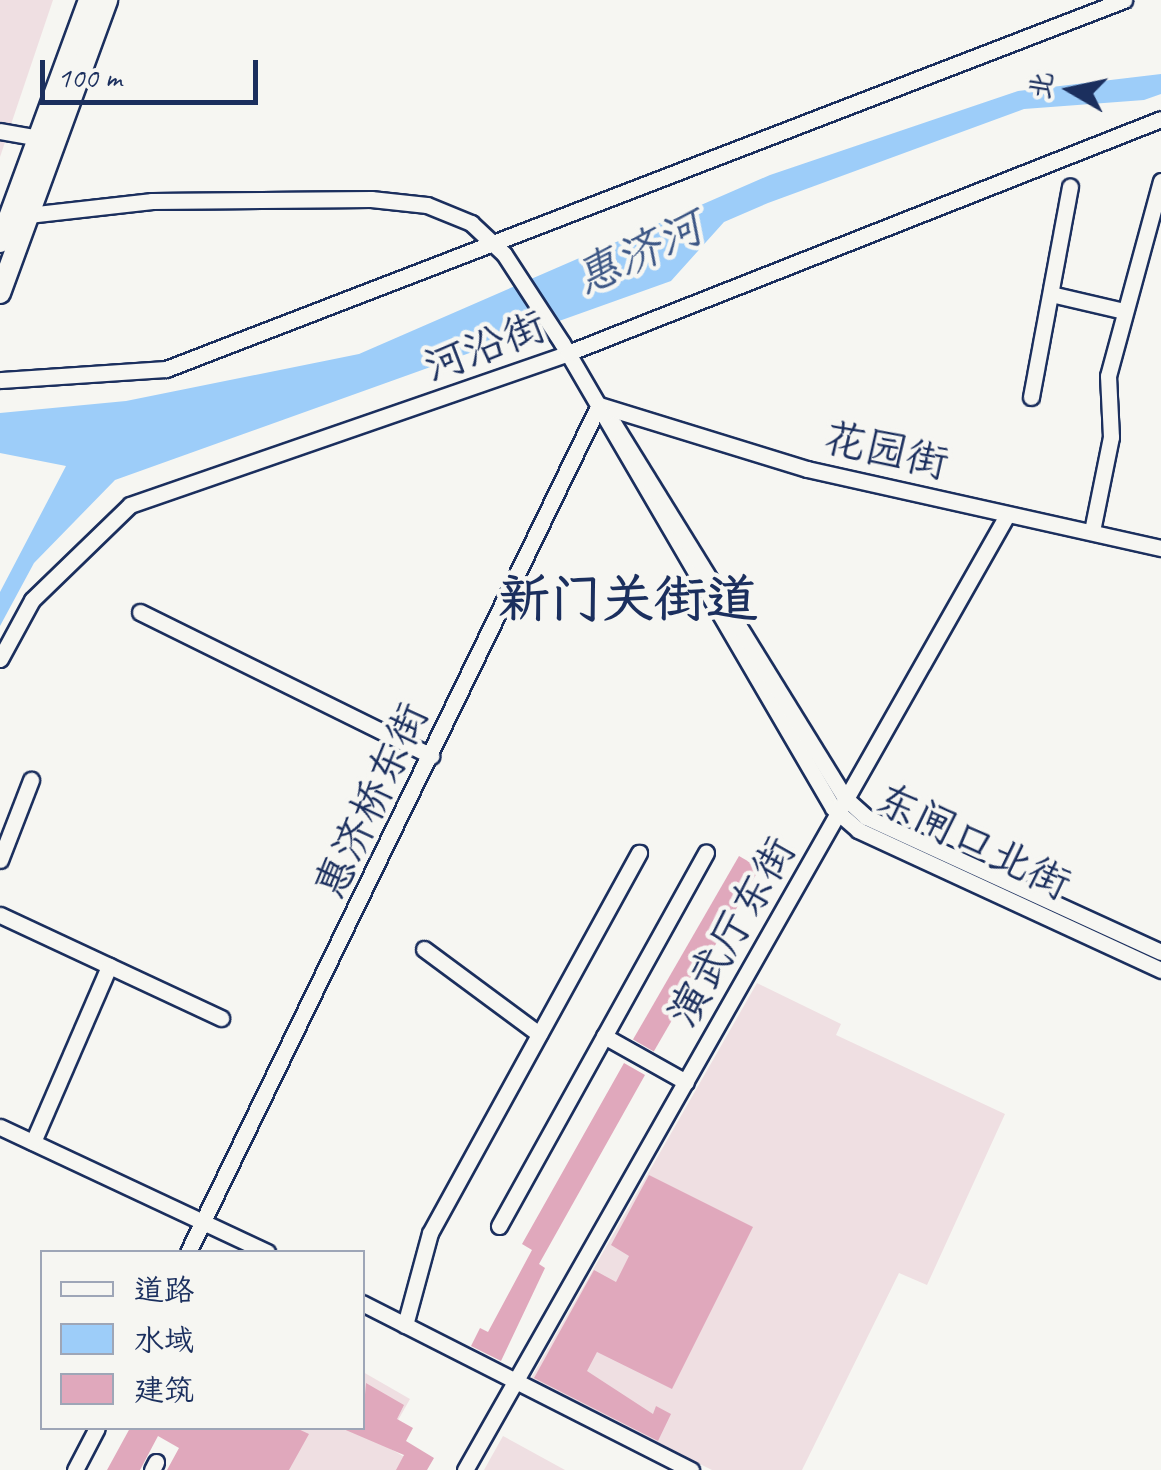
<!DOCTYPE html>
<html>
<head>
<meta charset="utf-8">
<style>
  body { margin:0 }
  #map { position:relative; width:1161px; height:1470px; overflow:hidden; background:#f6f6f2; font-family:Caveat,"LXGW WenKai TC",sans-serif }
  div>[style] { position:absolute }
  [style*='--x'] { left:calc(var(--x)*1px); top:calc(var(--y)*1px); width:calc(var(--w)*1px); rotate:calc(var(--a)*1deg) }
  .built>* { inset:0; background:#efdfe2 }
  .water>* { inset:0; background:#9dcdf9 }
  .building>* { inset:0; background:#e0a8bc; transform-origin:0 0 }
  .roads { filter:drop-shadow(2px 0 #1b2f5e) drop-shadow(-2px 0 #1b2f5e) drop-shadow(0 2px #1b2f5e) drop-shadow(0 -2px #1b2f5e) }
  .minor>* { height:15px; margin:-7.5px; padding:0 7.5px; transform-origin:7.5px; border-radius:7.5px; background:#f6f6f2 }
  .major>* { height:20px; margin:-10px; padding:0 10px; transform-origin:10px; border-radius:10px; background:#f6f6f2 }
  span { translate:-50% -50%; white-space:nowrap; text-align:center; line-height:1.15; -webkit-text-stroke:9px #f6f6f2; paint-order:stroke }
  .street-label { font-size:42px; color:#1b2f5e }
  .water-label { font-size:45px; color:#3c5685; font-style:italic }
  .district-label { font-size:52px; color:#1b2f5e; font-weight:700 }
  .legend { position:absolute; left:40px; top:1250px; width:325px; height:180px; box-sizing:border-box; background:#f6f6f2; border:2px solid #9ea6b7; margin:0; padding:12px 18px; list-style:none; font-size:30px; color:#1b2f5e }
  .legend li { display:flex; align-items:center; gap:20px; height:50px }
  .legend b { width:50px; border:2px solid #9ea6b7 }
  .north { position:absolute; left:1021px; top:40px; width:100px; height:100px; -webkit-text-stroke:8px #f6f6f2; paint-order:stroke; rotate:279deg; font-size:28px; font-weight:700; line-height:40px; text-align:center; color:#1b2f5e }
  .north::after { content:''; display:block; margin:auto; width:35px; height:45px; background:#1b2f5e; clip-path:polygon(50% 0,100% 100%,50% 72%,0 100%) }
  .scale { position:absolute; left:40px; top:60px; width:218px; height:45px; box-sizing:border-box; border:5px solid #1b2f5e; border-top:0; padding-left:12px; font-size:30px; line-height:35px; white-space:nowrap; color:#1b2f5e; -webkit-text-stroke:8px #f6f6f2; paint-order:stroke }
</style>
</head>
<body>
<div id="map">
  <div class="built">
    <i style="clip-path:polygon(0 0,53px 0,0 157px)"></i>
    <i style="clip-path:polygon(757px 983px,841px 1024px,836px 1035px,1005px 1114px,927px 1285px,899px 1273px,802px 1470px,712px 1470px,530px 1380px)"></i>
    <i style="clip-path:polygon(363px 1372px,410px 1399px,384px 1445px,427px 1470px,231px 1470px,255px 1428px,362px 1428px)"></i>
    <i style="clip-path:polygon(503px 1436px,565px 1470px,484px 1470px)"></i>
  </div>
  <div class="water">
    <i style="clip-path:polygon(1161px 74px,1161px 94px,1144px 100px,1024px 109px,768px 203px,724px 222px,671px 281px,115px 480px,34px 563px,0 626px,0 592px,66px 466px,0 453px,0 413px,126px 401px,359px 354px,770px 175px,1018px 91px)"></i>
  </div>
  <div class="building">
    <i style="left:739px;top:856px;width:24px;height:212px;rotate:30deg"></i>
    <i style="clip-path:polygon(624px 1063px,645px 1075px,539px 1264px,545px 1268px,501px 1361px,471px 1346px,480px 1328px,488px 1332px,532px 1250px,522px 1244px)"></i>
    <i style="clip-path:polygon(649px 1175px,753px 1227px,672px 1389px,597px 1352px,587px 1371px,653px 1414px,656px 1406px,671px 1414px,658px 1441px,534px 1378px,594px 1270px,616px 1282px,629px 1256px,611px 1245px)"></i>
    <i style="clip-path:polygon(366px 1383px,404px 1405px,397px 1419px,413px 1428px,406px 1441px,434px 1458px,427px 1470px,396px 1470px,404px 1455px,341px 1428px,362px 1428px)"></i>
    <i style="clip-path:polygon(130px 1428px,296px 1428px,309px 1434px,289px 1470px,167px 1470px,179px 1448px,158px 1436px,140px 1470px,107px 1470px)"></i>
  </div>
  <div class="roads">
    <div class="minor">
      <i style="--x:0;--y:131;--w:39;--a:10"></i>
      <i style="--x:28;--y:215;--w:125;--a:-6.4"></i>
      <i style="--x:152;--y:201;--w:219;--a:-0.5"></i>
      <i style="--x:371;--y:199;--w:56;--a:6.1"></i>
      <i style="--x:427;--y:205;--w:48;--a:22.2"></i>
      <i style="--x:471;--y:223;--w:45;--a:43.2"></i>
      <i style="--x:504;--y:254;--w:106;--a:56.9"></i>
      <i style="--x:562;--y:343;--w:538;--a:59.77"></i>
      <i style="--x:833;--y:808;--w:33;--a:41"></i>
      <i style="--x:858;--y:830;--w:334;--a:24.8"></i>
      <i style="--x:1055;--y:295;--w:71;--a:13.1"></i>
      <i style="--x:0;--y:380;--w:166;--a:-3.8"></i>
      <i style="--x:166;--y:369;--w:1027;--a:-21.07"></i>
      <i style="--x:1031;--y:397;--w:214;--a:-79.5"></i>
      <i style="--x:599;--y:405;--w:218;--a:17.1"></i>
      <i style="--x:807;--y:469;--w:363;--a:12.6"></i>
      <i style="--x:614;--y:424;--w:438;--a:58.3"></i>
      <i style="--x:844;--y:797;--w:30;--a:42"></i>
      <i style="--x:866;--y:817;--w:324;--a:24.6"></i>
      <i style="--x:1092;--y:531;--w:96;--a:-78.6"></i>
      <i style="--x:1111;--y:437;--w:61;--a:-92.8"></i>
      <i style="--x:1108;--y:376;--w:202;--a:-74.8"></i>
      <i style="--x:140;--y:612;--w:325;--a:26.3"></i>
      <i style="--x:0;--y:659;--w:67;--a:-61.5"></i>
      <i style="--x:32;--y:600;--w:136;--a:-44.1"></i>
      <i style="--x:130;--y:505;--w:464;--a:-19.1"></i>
      <i style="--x:568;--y:353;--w:637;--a:-21.53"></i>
      <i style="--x:0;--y:860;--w:86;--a:-68.8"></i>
      <i style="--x:0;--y:915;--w:244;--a:25"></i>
      <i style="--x:424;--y:949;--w:143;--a:36.5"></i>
      <i style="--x:604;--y:1036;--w:94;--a:29.3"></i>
      <i style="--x:0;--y:1127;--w:295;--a:25.1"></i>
      <i style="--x:33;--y:1142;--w:192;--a:-66.6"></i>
      <i style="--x:499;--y:1226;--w:427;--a:-61"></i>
      <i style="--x:188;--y:1252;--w:941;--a:-64.12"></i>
      <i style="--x:362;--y:1303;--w:369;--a:26.9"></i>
      <i style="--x:405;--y:1325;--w:95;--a:-74.8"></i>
      <i style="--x:430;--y:1233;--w:434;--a:-61.2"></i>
      <i style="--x:75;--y:1470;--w:47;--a:-62.4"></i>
      <i style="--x:152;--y:1470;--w:9;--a:-63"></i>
      <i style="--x:465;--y:1470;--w:1098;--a:-60.42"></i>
    </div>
    <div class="major">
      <i style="--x:0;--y:242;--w:258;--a:-69.8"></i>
      <i style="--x:0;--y:293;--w:312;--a:-69.9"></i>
    </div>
  </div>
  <div class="street-label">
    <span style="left:485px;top:347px;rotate:-21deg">河沿街</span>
    <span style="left:886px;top:451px;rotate:13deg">花园街</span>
    <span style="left:372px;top:801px;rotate:-65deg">惠济桥东街</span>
    <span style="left:973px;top:842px;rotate:26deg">东闸口北街</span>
    <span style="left:732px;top:932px;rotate:-60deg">演武厅东街</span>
  </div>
  <div class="water-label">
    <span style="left:639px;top:253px;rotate:-25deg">惠济河</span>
  </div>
  <div class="district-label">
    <span style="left:628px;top:600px">新门关街道</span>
  </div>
  <ul class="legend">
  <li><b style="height:12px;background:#f6f6f2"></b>道路</li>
  <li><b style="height:28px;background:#9dcdf9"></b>水域</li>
  <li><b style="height:28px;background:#e0a8bc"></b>建筑</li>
  </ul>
  <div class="north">北</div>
  <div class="scale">100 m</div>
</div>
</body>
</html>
